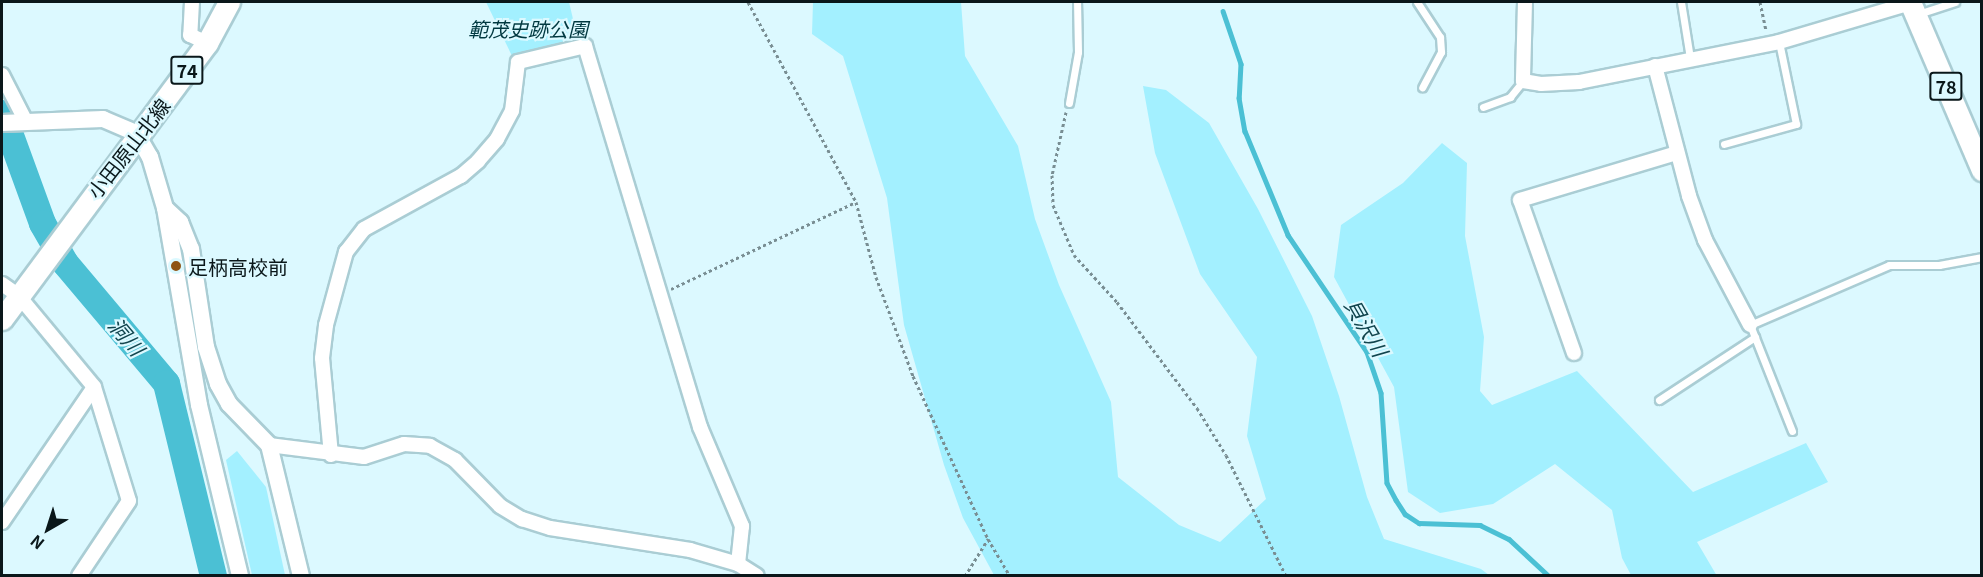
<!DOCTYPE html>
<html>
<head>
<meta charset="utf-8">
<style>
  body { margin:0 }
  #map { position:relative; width:1983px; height:577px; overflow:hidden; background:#dcf9ff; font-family:Georgia,"Noto Sans JP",serif }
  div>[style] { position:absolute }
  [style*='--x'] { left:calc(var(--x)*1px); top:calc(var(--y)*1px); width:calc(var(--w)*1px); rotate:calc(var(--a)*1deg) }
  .green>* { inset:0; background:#a3f0ff }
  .stream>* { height:4.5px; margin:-2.25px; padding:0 2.25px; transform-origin:2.25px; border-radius:2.25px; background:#4bc0d4 }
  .river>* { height:27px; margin:-13.5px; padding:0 13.5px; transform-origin:13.5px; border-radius:13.5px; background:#4bc0d4 }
  .path>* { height:3px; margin-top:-1.5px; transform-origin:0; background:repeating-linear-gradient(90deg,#798e93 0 3px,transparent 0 6px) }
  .roads { filter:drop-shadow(2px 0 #aacdd4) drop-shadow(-2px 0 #aacdd4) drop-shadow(0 2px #aacdd4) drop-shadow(0 -2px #aacdd4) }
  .service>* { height:7px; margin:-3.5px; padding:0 3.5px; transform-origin:3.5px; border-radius:3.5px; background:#fff }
  .minor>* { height:14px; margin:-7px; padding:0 7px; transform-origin:7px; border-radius:7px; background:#fff }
  .tertiary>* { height:16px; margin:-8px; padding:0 8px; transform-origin:8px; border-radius:8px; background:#fff }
  .primary>* { height:21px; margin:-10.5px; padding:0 10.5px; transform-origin:10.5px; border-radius:10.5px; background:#fff }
  .dots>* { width:16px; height:16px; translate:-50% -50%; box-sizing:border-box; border:3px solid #dcf9ff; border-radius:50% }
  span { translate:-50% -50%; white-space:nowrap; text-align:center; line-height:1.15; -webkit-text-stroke:4.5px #dcf9ff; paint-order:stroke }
  .shield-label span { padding:2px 4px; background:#dcf9ff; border:2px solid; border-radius:4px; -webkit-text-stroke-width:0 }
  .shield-label { font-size:18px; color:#0a171a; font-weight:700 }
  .park-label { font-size:20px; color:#003840; font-style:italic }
  .street-label { font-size:20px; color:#0a171a }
  .poi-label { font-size:20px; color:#0a171a }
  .left { translate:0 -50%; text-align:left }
  .water-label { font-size:21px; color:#11454e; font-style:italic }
  .frame { position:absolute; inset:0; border:3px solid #0a171a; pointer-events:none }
  .north { position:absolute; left:18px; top:499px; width:60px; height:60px; -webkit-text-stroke:4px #dcf9ff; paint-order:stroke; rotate:219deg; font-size:16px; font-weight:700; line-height:24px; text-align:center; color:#0a171a }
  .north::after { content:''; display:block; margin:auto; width:21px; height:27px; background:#0a171a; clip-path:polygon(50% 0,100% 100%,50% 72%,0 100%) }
</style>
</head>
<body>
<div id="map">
  <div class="green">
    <i style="clip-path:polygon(486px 2px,569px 2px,577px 36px,573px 43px,513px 58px)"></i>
    <i style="clip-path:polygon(813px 2px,961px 2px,965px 56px,1018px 146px,1035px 219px,1059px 285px,1111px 402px,1118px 477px,1179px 525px,1220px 542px,1266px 499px,1247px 436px,1257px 357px,1200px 274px,1155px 153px,1143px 86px,1166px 90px,1209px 123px,1258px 209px,1312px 316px,1339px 396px,1367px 497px,1384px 539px,1481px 569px,1489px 575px,994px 575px,963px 518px,944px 465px,904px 325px,887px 198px,843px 56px,812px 34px)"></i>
    <i style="clip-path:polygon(1442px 143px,1467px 163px,1465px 236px,1484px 337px,1480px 391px,1492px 405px,1577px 371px,1693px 492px,1806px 443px,1828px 482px,1697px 542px,1717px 576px,1631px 575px,1622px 558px,1612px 510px,1555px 464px,1493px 504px,1440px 513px,1408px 492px,1394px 387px,1334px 277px,1341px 225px,1403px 183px)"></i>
    <i style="clip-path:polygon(237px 451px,266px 487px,285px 575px,252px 575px,226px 460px)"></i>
  </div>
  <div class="stream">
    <i style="--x:1223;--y:11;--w:56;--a:71.2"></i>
    <i style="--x:1241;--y:64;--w:34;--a:93"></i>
    <i style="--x:1239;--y:98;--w:34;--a:80"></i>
    <i style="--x:1245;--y:131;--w:113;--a:67.5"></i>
    <i style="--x:1288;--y:235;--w:141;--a:56"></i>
    <i style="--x:1367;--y:352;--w:43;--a:71.1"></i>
    <i style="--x:1381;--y:393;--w:90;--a:86.2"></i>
    <i style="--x:1387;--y:483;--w:19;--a:62"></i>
    <i style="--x:1396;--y:500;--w:17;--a:57"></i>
    <i style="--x:1405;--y:514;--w:17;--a:33"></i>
    <i style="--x:1419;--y:523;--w:61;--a:1.9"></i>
    <i style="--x:1480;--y:525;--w:32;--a:26"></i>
    <i style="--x:1509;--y:539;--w:54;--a:42.8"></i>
  </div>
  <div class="river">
    <i style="--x:2;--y:113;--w:117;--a:70"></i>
    <i style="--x:42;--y:223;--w:46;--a:60.1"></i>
    <i style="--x:65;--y:263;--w:157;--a:49.9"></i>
    <i style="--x:166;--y:383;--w:199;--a:76.3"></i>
  </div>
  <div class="path">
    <i style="--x:748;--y:2;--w:227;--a:61.6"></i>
    <i style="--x:856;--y:202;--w:78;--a:75.1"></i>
    <i style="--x:876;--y:277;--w:106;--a:69.5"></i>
    <i style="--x:913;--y:376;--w:179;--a:65.3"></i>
    <i style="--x:988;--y:539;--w:43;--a:59.3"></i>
    <i style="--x:1760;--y:2;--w:29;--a:78"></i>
    <i style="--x:1066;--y:112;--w:65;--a:102.5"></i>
    <i style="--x:1052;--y:175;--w:30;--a:88"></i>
    <i style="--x:1053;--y:205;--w:54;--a:67.2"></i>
    <i style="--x:1074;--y:255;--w:64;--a:47.5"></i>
    <i style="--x:1117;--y:302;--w:133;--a:53"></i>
    <i style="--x:1197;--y:408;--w:55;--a:58.3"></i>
    <i style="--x:1226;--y:455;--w:135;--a:63.6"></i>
    <i style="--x:671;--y:289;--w:204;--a:-25.2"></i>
    <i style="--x:965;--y:576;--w:44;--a:-58.1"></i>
  </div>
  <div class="roads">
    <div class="service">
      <i style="--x:1417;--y:2;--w:42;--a:56.7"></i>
      <i style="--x:1440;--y:37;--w:15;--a:86"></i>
      <i style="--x:1441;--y:52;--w:40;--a:118"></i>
      <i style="--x:1681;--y:2;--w:57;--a:80.9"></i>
      <i style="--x:1918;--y:14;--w:39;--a:-18"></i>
      <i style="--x:1069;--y:103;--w:52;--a:-80"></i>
      <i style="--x:1078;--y:52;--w:50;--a:-91.1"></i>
      <i style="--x:1483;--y:107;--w:29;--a:-20"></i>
      <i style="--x:1510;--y:97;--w:21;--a:-51"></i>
      <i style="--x:1724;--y:144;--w:75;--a:-15.5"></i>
      <i style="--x:1796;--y:124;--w:84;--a:-101.7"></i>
      <i style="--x:1659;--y:400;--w:115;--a:-33.3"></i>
      <i style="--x:1792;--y:431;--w:114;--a:-111.6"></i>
      <i style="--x:1750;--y:325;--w:151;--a:-23.3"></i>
      <i style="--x:1889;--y:265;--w:50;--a:0"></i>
      <i style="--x:1939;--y:265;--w:44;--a:-10.5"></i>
    </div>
    <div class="minor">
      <i style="--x:192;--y:2;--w:33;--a:93"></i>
      <i style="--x:190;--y:35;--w:19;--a:25"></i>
      <i style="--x:1525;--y:2;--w:79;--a:91.5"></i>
      <i style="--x:1523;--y:81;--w:18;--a:9"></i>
      <i style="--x:1541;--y:84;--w:38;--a:-3"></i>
      <i style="--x:1579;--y:82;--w:204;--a:-11.3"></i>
      <i style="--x:1779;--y:42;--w:138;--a:-16.5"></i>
      <i style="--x:1655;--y:66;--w:134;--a:75.3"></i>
      <i style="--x:1689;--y:196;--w:47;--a:70"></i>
      <i style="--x:1705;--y:240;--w:96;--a:62.1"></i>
      <i style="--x:2;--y:75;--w:53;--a:62.9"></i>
      <i style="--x:2;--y:284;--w:19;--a:35"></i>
      <i style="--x:18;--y:295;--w:119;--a:50.4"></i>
      <i style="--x:94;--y:387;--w:119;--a:72.9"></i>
      <i style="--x:129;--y:501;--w:90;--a:123.7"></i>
      <i style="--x:1574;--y:353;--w:162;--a:-109.4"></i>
      <i style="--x:1520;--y:200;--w:164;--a:-16.7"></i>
      <i style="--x:269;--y:445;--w:96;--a:7.2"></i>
      <i style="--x:364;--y:457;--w:42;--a:-18"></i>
      <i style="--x:404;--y:444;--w:26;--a:4"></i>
      <i style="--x:430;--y:446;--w:29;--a:29"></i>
      <i style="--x:455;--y:460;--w:64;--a:45.6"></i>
      <i style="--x:500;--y:506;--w:26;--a:31"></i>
      <i style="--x:522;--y:519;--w:29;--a:18"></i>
      <i style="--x:550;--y:528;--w:142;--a:8.9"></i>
      <i style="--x:690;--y:550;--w:50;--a:16.3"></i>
      <i style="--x:738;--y:564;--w:22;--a:32"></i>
      <i style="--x:331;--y:455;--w:97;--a:-95.3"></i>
      <i style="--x:322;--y:358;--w:33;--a:-83"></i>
      <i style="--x:326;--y:325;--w:76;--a:-74.7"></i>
      <i style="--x:346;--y:252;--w:29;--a:-52"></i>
      <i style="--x:364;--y:229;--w:111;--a:-28.7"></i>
      <i style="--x:461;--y:176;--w:23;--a:-41"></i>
      <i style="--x:478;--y:161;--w:29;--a:-49"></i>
      <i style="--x:497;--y:139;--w:32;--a:-62"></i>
      <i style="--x:512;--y:111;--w:49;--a:-83"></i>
      <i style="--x:518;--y:62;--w:69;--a:-13.4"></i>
      <i style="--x:585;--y:46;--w:398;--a:73.2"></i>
      <i style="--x:700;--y:427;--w:108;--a:67"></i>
      <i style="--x:742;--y:526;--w:38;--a:96"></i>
      <i style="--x:2;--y:522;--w:163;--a:-55.7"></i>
    </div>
    <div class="tertiary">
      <i style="--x:2;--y:123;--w:101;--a:-2.3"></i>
      <i style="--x:103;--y:119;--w:36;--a:23"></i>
      <i style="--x:136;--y:133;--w:28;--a:60"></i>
      <i style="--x:150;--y:157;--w:53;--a:73.6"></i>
      <i style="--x:165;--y:208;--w:200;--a:80.2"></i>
      <i style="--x:199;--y:405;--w:176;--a:76.5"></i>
      <i style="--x:165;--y:208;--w:21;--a:43"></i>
      <i style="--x:180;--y:222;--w:29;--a:68"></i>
      <i style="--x:191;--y:249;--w:99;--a:81.3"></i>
      <i style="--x:206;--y:347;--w:39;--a:72"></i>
      <i style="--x:218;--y:384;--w:23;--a:61"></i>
      <i style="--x:229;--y:404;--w:57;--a:45.7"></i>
      <i style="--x:269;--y:445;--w:135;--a:76.3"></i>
    </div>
    <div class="primary">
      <i style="--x:1910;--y:2;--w:183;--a:66.8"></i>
      <i style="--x:2;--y:319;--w:344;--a:-53.4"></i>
      <i style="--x:207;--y:43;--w:47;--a:-61.8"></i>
    </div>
  </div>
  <div class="dots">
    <i style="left:176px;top:266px;background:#8f5313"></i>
  </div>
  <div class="shield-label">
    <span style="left:187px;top:70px">74</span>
    <span style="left:1946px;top:86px">78</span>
  </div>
  <div class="park-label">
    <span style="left:528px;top:28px">範茂史跡公園</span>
  </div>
  <div class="street-label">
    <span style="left:128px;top:148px;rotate:-52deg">小田原山北線</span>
  </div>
  <div class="poi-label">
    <span class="left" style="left:188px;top:266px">足柄高校前</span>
  </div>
  <div class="water-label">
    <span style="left:1367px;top:327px;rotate:60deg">貝沢川</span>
    <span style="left:127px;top:336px;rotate:50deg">洞川</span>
  </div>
  <div class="frame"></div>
  <div class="north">N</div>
</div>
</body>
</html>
